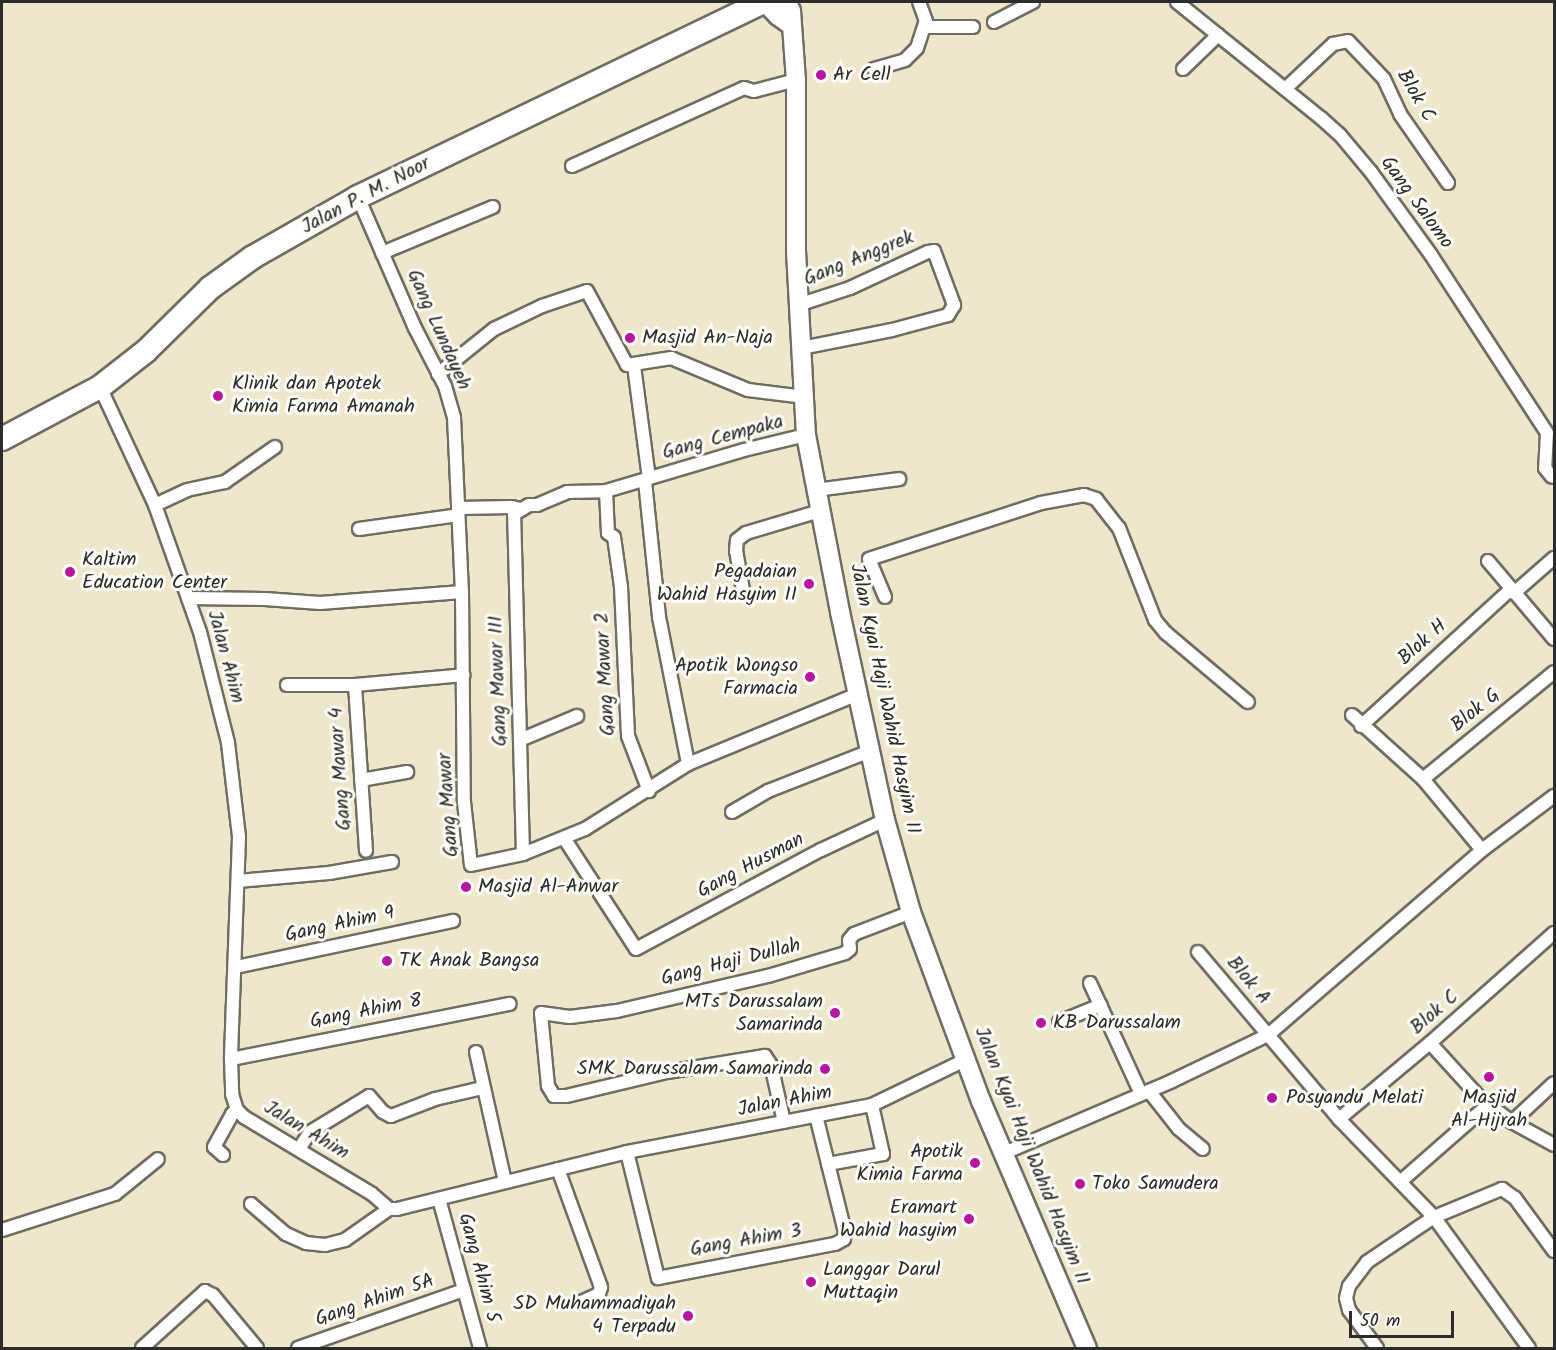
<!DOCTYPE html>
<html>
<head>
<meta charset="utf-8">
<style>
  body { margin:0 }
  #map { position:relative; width:1556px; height:1350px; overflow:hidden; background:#eee7cc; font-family:Kalam,sans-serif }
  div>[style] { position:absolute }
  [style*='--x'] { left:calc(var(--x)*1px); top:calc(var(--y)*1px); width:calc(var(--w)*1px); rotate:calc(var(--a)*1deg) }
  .roads { filter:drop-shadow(2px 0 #6f6d63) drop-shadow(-2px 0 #6f6d63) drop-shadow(0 2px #6f6d63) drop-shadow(0 -2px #6f6d63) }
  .street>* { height:12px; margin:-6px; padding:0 6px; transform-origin:6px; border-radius:6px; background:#fff }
  .secondary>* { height:18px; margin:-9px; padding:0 9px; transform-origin:9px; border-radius:9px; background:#fff }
  .highway>* { height:22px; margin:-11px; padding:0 11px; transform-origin:11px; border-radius:11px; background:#fff }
  .dots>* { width:16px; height:16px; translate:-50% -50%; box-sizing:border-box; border:3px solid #fdfcf7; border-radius:50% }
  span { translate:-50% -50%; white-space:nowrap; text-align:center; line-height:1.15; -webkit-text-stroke:6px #fdfcf7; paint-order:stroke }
  .poi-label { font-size:20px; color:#2b2b2b }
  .left { translate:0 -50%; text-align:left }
  .right { translate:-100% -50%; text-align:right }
  .street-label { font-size:20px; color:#2b2b2b }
  .frame { position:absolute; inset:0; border:3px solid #2b2b2b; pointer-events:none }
  .scale { position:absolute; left:1349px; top:1311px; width:105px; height:27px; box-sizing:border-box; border:3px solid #2b2b2b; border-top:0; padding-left:8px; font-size:18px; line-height:21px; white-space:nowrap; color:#2b2b2b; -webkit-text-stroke:4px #fdfcf7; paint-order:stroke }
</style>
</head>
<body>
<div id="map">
  <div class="roads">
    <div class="street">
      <i style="--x:1177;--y:2;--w:185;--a:38.9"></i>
      <i style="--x:1321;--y:118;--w:25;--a:42"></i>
      <i style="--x:1340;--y:135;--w:48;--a:50"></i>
      <i style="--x:1371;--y:172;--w:102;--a:54.1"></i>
      <i style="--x:1431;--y:255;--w:212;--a:56.9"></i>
      <i style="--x:1547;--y:433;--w:35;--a:93"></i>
      <i style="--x:1545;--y:468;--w:11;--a:52"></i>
      <i style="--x:994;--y:22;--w:44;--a:-27.1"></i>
      <i style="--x:926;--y:27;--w:47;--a:0"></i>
      <i style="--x:874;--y:69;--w:32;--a:-16"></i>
      <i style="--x:905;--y:60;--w:17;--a:-45"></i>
      <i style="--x:917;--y:48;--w:28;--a:-72"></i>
      <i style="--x:926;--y:21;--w:20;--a:-110"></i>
      <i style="--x:1183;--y:69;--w:49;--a:-44.2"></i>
      <i style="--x:1285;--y:89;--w:66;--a:-43.2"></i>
      <i style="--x:1333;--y:44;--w:15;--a:-11"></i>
      <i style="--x:1348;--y:41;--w:52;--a:46.5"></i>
      <i style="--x:1384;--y:79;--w:38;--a:65"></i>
      <i style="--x:1400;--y:114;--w:84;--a:55.2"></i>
      <i style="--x:572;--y:166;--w:189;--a:-24.4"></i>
      <i style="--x:744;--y:88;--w:10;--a:17"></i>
      <i style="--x:754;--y:91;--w:43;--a:-14.7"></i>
      <i style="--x:358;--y:197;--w:143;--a:66.5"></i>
      <i style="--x:415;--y:328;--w:65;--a:62.7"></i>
      <i style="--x:445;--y:386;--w:32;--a:74"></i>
      <i style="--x:454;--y:417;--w:175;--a:87.4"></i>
      <i style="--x:462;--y:592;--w:210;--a:89.5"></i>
      <i style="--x:464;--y:802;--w:63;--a:83.7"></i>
      <i style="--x:471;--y:865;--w:53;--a:-11.9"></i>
      <i style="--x:523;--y:854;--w:67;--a:-22"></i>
      <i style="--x:585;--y:829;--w:122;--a:-32.3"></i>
      <i style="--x:688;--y:764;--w:184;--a:-22.4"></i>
      <i style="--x:382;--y:253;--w:120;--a:-22.5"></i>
      <i style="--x:801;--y:304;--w:52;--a:-18.1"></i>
      <i style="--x:850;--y:288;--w:86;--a:-24.8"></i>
      <i style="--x:928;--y:252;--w:6;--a:-9"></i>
      <i style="--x:934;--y:251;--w:58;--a:69.7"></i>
      <i style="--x:954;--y:305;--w:12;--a:121"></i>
      <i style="--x:948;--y:315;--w:58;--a:165"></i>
      <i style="--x:892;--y:330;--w:93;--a:168.8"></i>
      <i style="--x:634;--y:366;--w:113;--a:82.4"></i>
      <i style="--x:438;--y:374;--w:72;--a:-38.8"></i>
      <i style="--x:494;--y:329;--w:53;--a:-25.6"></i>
      <i style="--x:542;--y:306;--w:47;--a:-18.4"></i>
      <i style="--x:587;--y:291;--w:84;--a:61.6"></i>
      <i style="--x:627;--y:365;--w:45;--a:-9"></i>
      <i style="--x:671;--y:358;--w:83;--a:22.6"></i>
      <i style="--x:748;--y:390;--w:57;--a:7"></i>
      <i style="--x:100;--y:387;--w:130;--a:65"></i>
      <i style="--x:155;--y:505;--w:135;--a:70.5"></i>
      <i style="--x:200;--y:632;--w:114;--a:75.8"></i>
      <i style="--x:228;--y:743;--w:95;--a:83.3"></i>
      <i style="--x:239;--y:837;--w:222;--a:92.1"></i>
      <i style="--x:231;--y:1059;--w:35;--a:88"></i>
      <i style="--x:232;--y:1094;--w:17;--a:73"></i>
      <i style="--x:237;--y:1110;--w:10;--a:45"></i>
      <i style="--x:244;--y:1117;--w:149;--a:31"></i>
      <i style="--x:372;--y:1194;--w:23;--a:41"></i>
      <i style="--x:389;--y:1209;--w:8;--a:0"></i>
      <i style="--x:397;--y:1209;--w:237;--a:-13.9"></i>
      <i style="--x:627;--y:1152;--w:249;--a:-10.9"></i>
      <i style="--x:872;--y:1105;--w:103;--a:-25.8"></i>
      <i style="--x:645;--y:481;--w:137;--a:84.1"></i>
      <i style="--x:659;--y:617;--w:150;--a:78.8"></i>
      <i style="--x:816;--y:490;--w:84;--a:-7.5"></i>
      <i style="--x:606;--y:491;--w:42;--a:87.3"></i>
      <i style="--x:608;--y:533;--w:7;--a:34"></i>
      <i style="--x:614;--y:537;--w:50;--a:82"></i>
      <i style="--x:621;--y:587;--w:149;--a:87.3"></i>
      <i style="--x:628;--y:736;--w:59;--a:69.1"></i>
      <i style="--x:155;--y:505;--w:35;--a:-25"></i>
      <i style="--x:187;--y:490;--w:39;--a:-12"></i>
      <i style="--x:225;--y:482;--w:61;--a:-35"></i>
      <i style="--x:458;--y:508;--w:54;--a:-1.1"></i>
      <i style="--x:512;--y:507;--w:9;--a:13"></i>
      <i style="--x:359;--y:529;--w:100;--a:-8"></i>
      <i style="--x:1488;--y:561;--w:102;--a:49.8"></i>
      <i style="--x:743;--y:590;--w:40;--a:-100"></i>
      <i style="--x:736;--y:551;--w:11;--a:-85"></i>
      <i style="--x:737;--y:540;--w:11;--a:-38"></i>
      <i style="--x:746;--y:533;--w:77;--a:-16.6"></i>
      <i style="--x:1514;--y:593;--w:53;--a:-41.2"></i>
      <i style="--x:885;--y:597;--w:41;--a:-112.8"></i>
      <i style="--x:869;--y:559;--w:181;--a:-18"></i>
      <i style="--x:1041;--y:503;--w:44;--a:-10.5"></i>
      <i style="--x:1084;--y:495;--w:13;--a:18"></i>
      <i style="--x:1096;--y:499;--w:37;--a:52"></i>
      <i style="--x:1119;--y:528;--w:99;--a:68.6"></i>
      <i style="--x:1155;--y:620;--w:17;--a:50"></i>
      <i style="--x:1166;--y:633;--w:107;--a:40.1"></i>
      <i style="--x:188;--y:598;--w:77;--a:0.7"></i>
      <i style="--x:265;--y:599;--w:55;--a:4.2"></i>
      <i style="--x:320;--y:603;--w:142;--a:-4.4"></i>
      <i style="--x:287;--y:685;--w:68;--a:0"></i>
      <i style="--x:355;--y:685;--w:109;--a:-5.2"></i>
      <i style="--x:355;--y:685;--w:166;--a:86.2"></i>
      <i style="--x:1352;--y:715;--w:96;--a:42"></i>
      <i style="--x:1423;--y:779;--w:92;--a:50.3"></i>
      <i style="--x:1361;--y:726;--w:203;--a:-42.4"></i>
      <i style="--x:520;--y:740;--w:62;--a:-22.8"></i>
      <i style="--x:1423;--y:779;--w:169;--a:-39.2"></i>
      <i style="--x:361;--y:780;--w:47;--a:-9.9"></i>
      <i style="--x:732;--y:812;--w:42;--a:-30.3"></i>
      <i style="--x:768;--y:791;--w:110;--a:-21.4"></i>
      <i style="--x:564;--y:838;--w:132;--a:57"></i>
      <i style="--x:636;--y:949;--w:210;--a:-28.2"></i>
      <i style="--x:821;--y:850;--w:71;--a:-25.1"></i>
      <i style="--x:523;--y:854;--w:340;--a:-91.5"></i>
      <i style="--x:514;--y:514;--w:17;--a:-31"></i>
      <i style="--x:529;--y:505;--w:8;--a:0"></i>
      <i style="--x:537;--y:505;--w:33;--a:-23"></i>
      <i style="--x:567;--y:492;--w:39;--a:-1"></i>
      <i style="--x:606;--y:491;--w:144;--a:-16.5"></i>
      <i style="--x:744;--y:450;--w:64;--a:-13.6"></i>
      <i style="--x:238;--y:881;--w:91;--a:-5"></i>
      <i style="--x:329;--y:873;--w:64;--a:-9.9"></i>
      <i style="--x:1198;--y:952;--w:219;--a:49.8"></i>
      <i style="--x:1339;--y:1119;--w:136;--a:45.9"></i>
      <i style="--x:1434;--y:1217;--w:162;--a:54.1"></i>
      <i style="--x:236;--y:967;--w:222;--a:-12"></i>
      <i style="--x:1090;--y:983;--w:122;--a:65.3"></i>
      <i style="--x:1059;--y:1022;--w:45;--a:-22"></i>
      <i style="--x:1430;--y:1043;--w:74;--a:47.7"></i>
      <i style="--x:1480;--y:1098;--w:40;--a:37"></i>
      <i style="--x:1512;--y:1122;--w:48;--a:28.7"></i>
      <i style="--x:476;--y:1052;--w:133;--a:77.4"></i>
      <i style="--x:231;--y:1059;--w:284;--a:-11.2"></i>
      <i style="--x:1149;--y:1091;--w:48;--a:51.7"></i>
      <i style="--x:1179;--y:1129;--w:31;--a:40"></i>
      <i style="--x:1339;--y:1119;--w:119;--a:-39.9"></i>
      <i style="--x:1430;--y:1043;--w:166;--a:-41.6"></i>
      <i style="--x:784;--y:1122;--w:58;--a:-102.8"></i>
      <i style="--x:771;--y:1065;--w:11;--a:-124"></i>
      <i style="--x:765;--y:1056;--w:99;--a:170.7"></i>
      <i style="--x:667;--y:1072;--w:104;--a:166.6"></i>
      <i style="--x:566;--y:1096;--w:12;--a:180"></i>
      <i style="--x:554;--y:1096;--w:12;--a:-121"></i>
      <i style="--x:548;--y:1086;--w:73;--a:-95.5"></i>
      <i style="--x:541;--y:1013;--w:29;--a:8"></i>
      <i style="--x:570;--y:1017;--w:47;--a:-7.3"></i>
      <i style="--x:617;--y:1011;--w:155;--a:-13.1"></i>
      <i style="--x:768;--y:976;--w:80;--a:-16.6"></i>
      <i style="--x:845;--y:953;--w:6;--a:-39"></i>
      <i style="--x:850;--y:949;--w:9;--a:-96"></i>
      <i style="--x:849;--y:940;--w:8;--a:-50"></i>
      <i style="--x:854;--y:934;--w:61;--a:-21.1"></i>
      <i style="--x:1512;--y:1122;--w:57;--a:-42.9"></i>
      <i style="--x:299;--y:1149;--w:20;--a:-57"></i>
      <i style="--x:310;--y:1132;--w:69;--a:-31.4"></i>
      <i style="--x:369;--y:1096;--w:21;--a:49"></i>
      <i style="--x:383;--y:1112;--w:9;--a:27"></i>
      <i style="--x:391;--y:1116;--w:47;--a:-21.1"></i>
      <i style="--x:435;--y:1099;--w:48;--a:-13.2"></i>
      <i style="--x:627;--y:1152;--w:130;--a:76.2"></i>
      <i style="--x:658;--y:1278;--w:180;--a:-10.9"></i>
      <i style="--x:835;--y:1244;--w:10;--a:-29"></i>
      <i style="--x:844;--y:1239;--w:7;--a:-82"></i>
      <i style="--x:845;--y:1232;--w:120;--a:-104"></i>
      <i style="--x:1002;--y:1154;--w:185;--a:-23.2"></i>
      <i style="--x:1172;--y:1081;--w:106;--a:-25.6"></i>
      <i style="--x:1268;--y:1035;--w:283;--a:-40.8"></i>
      <i style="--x:1482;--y:850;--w:90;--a:-36.9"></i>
      <i style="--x:223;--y:1155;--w:12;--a:-138"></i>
      <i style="--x:214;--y:1147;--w:38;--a:-61"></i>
      <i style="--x:232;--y:1114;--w:6;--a:-39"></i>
      <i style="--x:828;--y:1164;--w:56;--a:-10.3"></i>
      <i style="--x:883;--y:1154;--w:50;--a:-102.7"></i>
      <i style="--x:558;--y:1169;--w:126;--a:70"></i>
      <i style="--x:601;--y:1287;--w:7;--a:106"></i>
      <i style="--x:599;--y:1294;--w:22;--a:156"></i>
      <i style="--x:1400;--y:1182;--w:118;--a:-41.2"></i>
      <i style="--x:439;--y:1199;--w:155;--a:74.6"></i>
      <i style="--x:251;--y:1204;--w:46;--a:40.6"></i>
      <i style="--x:286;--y:1234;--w:22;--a:24"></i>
      <i style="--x:306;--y:1243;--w:19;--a:6"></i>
      <i style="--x:325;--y:1245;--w:21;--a:-14"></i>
      <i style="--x:345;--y:1240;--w:54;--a:-35.2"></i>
      <i style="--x:2;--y:1230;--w:119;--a:-17.7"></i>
      <i style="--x:115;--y:1194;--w:55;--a:-39.1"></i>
      <i style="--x:142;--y:1348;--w:85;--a:-42.1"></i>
      <i style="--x:205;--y:1291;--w:9;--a:27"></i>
      <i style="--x:213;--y:1295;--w:69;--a:50.3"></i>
      <i style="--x:298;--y:1348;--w:176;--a:-19.3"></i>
      <i style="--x:1377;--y:1348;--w:47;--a:-126.4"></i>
      <i style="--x:1349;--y:1310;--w:12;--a:-104"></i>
      <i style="--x:1346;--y:1298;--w:12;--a:-76"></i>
      <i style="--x:1349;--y:1286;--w:30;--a:-53"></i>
      <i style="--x:1367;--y:1262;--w:81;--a:-33.9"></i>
      <i style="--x:1434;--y:1217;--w:74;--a:-22.4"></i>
      <i style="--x:1502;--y:1189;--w:16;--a:35"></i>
      <i style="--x:1515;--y:1198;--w:66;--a:53.7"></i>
    </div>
    <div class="secondary">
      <i style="--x:765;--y:2;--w:19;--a:47"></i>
      <i style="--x:778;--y:16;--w:16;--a:35"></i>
      <i style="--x:787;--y:2;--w:10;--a:66"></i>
      <i style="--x:791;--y:11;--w:69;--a:85.9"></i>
      <i style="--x:796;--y:80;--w:171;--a:90"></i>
      <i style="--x:796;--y:251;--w:184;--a:86.9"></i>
      <i style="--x:806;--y:435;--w:180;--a:79.1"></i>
      <i style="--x:840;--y:612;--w:213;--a:77.8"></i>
      <i style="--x:885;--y:820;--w:96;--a:74.2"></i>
      <i style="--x:911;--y:912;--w:202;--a:69.7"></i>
      <i style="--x:981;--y:1101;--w:269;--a:66.8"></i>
    </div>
    <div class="highway">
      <i style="--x:2;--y:439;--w:111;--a:-28"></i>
      <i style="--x:100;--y:387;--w:58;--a:-38"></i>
      <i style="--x:146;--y:351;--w:90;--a:-44.5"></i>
      <i style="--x:210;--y:288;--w:53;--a:-35.8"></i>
      <i style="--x:253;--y:257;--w:121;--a:-29.7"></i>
      <i style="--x:358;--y:197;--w:449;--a:-25.7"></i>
    </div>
  </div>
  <div class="dots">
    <i style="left:821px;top:75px;background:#b5179e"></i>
    <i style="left:630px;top:338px;background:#b5179e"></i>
    <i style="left:218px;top:396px;background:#b5179e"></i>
    <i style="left:70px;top:572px;background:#b5179e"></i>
    <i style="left:809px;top:584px;background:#b5179e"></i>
    <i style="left:810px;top:677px;background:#b5179e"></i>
    <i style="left:466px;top:887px;background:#b5179e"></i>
    <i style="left:387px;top:961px;background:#b5179e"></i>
    <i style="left:835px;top:1013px;background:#b5179e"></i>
    <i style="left:1041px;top:1023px;background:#b5179e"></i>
    <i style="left:825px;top:1069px;background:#b5179e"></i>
    <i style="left:1489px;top:1077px;background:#b5179e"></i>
    <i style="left:1272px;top:1098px;background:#b5179e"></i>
    <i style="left:975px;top:1163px;background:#b5179e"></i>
    <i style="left:1080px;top:1184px;background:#b5179e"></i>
    <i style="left:969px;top:1219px;background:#b5179e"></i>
    <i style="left:811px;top:1282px;background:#b5179e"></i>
    <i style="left:688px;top:1316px;background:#b5179e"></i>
  </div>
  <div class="poi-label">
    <span class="left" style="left:833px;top:75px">Ar Cell</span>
    <span class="left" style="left:642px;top:338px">Masjid An-Naja</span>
    <span class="left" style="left:232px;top:396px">Klinik dan Apotek<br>Kimia Farma Amanah</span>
    <span class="left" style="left:82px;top:572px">Kaltim<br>Education Center</span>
    <span class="right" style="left:797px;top:584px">Pegadaian<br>Wahid Hasyim II</span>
    <span class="right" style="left:798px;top:678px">Apotik Wongso<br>Farmacia</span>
    <span class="left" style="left:478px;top:887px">Masjid Al-Anwar</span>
    <span class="left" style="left:399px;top:961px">TK Anak Bangsa</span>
    <span class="right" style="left:823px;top:1014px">MTs Darussalam<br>Samarinda</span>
    <span class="left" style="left:1053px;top:1023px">KB Darussalam</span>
    <span class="right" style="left:813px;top:1069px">SMK Darussalam Samarinda</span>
    <span class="left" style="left:1286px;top:1098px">Posyandu Melati</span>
    <span style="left:1489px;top:1110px">Masjid<br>Al-Hijrah</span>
    <span class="right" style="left:963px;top:1164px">Apotik<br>Kimia Farma</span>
    <span class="left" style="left:1092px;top:1184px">Toko Samudera</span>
    <span class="right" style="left:957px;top:1220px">Eramart<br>Wahid hasyim</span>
    <span class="left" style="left:823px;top:1282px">Langgar Darul<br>Muttaqin</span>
    <span class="right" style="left:676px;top:1316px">SD Muhammadiyah<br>4 Terpadu</span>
  </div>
  <div class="street-label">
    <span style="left:1415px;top:96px;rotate:60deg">Blok C</span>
    <span style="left:366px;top:196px;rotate:-28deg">Jalan P. M. Noor</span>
    <span style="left:1416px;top:203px;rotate:54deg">Gang Salomo</span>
    <span style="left:859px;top:259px;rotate:-22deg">Gang Anggrek</span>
    <span style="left:438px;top:330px;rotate:66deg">Gang Lundayeh</span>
    <span style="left:723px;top:438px;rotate:-15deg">Gang Cempaka</span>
    <span style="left:1423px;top:643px;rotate:-42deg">Blok H</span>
    <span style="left:225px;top:657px;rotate:75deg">Jalan Ahim</span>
    <span style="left:606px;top:674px;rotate:-93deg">Gang Mawar 2</span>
    <span style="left:499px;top:681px;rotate:-92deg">Gang Mawar III</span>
    <span style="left:884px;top:699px;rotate:78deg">Jalan Kyai Haji Wahid Hasyim II</span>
    <span style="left:1476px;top:711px;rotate:-39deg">Blok G</span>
    <span style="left:341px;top:769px;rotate:-94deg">Gang Mawar 4</span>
    <span style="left:449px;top:805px;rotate:-94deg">Gang Mawar</span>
    <span style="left:751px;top:866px;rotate:-28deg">Gang Husman</span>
    <span style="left:340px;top:925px;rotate:-12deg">Gang Ahim 9</span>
    <span style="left:731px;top:963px;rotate:-14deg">Gang Haji Dullah</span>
    <span style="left:1248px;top:981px;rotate:50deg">Blok A</span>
    <span style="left:366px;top:1012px;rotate:-11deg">Gang Ahim 8</span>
    <span style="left:1435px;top:1013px;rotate:-41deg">Blok C</span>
    <span style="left:785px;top:1102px;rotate:-11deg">Jalan Ahim</span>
    <span style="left:306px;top:1131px;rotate:31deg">Jalan Ahim</span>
    <span style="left:1031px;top:1156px;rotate:68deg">Jalan Kyai Haji Wahid Hasyim II</span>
    <span style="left:746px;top:1241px;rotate:-10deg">Gang Ahim 3</span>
    <span style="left:478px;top:1268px;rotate:75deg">Gang Ahim 5</span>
    <span style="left:375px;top:1301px;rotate:-19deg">Gang Ahim 5A</span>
  </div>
  <div class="frame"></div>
  <div class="scale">50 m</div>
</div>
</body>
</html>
